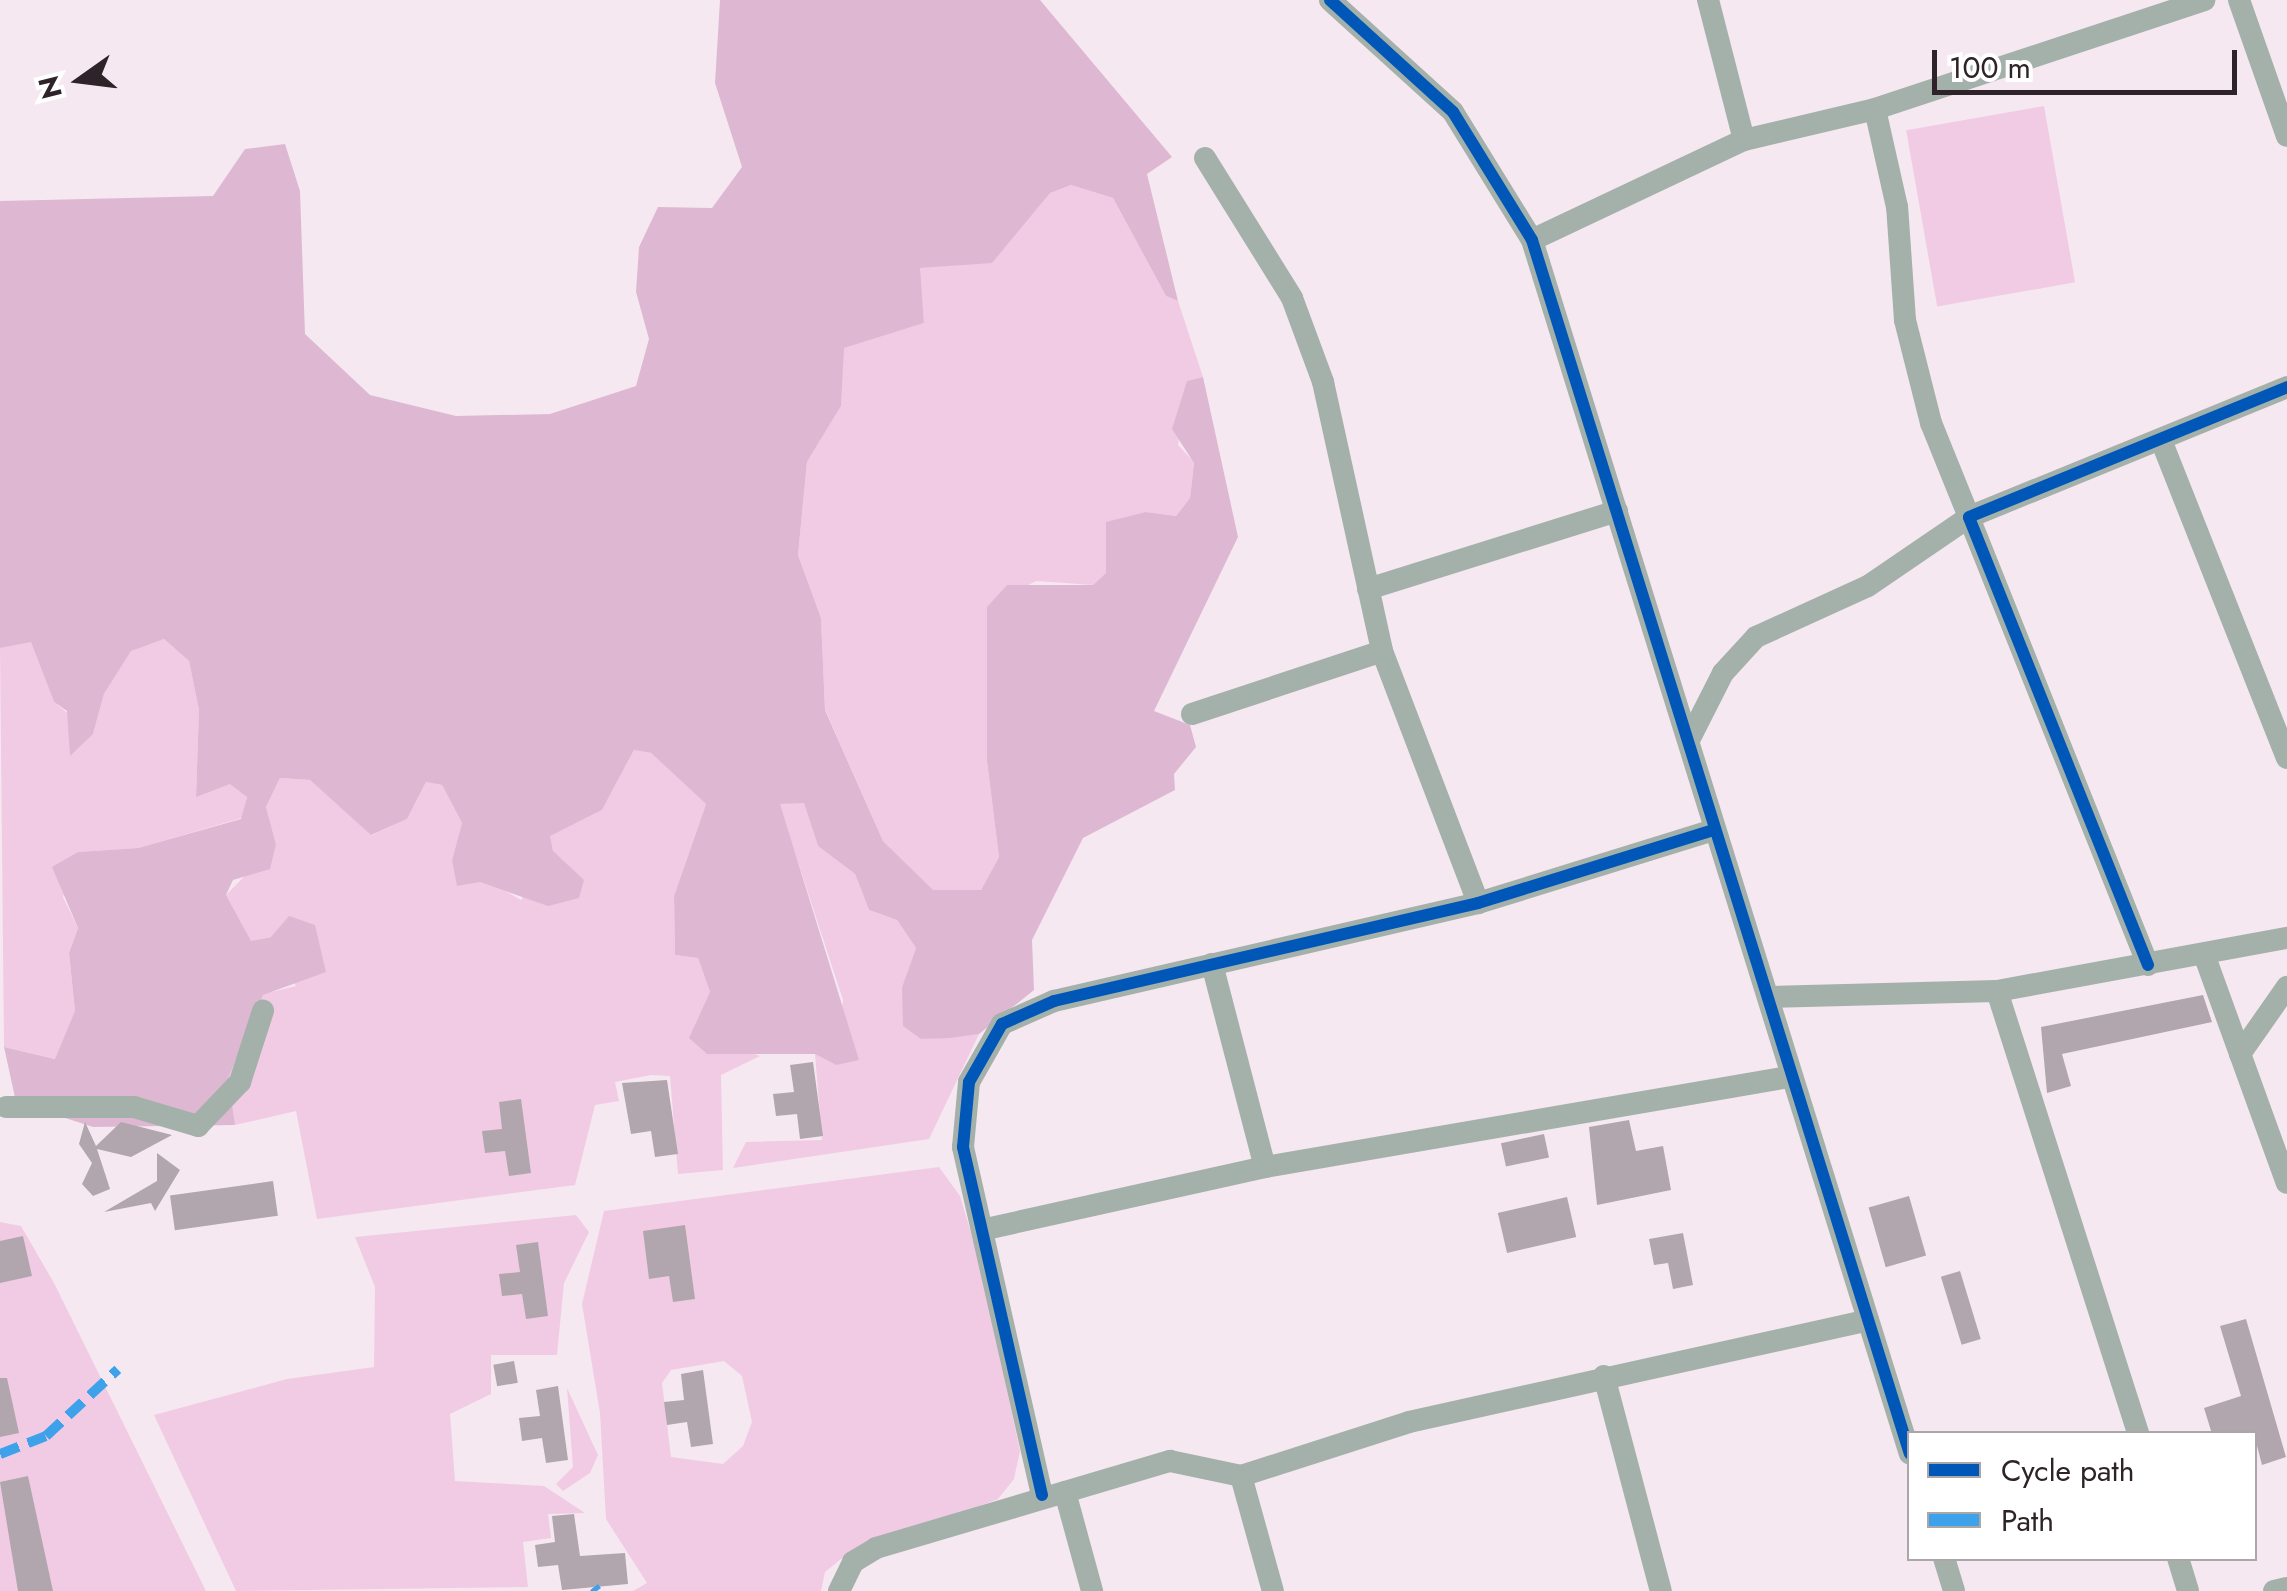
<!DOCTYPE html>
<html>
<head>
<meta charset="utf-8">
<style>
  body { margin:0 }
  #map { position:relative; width:2287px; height:1591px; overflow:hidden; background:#f6e8f1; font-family:Jost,sans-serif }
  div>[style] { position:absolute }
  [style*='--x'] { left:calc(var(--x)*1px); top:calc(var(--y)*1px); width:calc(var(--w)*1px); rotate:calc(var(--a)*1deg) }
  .green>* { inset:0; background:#f1cbe4; transform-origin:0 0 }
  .forest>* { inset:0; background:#deb8d2 }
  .building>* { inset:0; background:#b1a6ad; transform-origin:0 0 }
  .minor>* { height:22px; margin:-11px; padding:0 11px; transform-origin:11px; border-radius:11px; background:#a4b1aa }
  .quiet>* { height:10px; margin-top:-5px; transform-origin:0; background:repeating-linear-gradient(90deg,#3ea2eb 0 20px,transparent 0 30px) }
  .cycleway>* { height:12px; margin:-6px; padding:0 6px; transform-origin:6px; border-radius:6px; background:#0057b8 }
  span { translate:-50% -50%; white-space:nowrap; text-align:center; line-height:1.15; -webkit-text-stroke:9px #fff; paint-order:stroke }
  .legend { position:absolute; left:1907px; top:1431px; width:350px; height:130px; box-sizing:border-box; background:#fff; border:2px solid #aba7a9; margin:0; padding:12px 18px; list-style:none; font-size:30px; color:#2d2329 }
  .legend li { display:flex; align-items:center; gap:20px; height:50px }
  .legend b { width:50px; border:2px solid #aba7a9 }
  .north { position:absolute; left:30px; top:30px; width:100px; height:100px; -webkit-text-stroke:8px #fff; paint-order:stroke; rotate:256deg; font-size:28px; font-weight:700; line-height:40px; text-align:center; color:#2d2329 }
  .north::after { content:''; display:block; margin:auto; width:35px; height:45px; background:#2d2329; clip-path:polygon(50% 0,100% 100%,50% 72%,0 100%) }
  .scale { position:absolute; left:1932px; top:50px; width:305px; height:45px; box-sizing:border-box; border:5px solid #2d2329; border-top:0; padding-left:12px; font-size:30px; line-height:35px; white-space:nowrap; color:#2d2329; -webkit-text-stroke:8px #fff; paint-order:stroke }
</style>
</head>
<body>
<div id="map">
  <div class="green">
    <i style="left:2044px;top:106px;width:179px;height:140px;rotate:80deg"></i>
    <i style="clip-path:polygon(1071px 185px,1113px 198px,1166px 296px,1178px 301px,1203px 377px,1188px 381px,1178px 445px,1194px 462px,1190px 498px,1176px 516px,1146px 512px,1110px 550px,1106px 573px,1093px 585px,1036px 581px,987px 607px,987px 761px,999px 857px,981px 890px,933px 891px,883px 841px,825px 709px,821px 618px,798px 555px,807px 462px,841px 406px,843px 348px,924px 323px,919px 268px,992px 262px,1049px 193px)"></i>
    <i style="clip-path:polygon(164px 639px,189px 661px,199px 710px,196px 796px,230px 783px,247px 796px,242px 818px,138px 848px,78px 852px,63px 897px,78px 928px,69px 953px,75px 1011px,69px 1034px,56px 1059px,4px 1047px,0 648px,31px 641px,54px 702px,93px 734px,104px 694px,131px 650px)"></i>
    <i style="clip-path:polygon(634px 750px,651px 753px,706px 804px,674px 896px,675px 955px,698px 958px,710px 992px,707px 1054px,737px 1048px,760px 1056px,721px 1075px,723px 1170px,678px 1174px,670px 1076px,651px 1075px,615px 1082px,619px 1101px,595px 1105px,575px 1185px,317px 1219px,296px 1111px,235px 1125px,227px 1106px,228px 1079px,263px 994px,296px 986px,270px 937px,251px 942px,226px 895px,276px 844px,266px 807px,280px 778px,310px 780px,372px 835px,407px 819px,426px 782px,442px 785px,462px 823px,452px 860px,521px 900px,553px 851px,549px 836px,602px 810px)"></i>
    <i style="clip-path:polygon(804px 802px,818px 846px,855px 874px,869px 910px,897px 920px,916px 948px,902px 987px,922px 1039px,979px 1034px,929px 1139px,733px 1168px,746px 1142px,822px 1140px,815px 1054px,836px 1065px,843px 1000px,779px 804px)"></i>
    <i style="clip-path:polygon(evenodd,939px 1167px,960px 1196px,978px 1256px,1020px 1451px,1014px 1479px,998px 1499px,841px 1559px,825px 1572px,821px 1591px,633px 1591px,647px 1583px,606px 1519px,600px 1413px,582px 1304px,604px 1211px,939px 1167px,724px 1361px,742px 1376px,752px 1422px,743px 1446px,723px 1464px,671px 1457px,662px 1383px,671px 1370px,724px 1361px)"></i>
    <i style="clip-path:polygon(576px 1215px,589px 1232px,564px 1283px,557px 1355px,491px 1355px,491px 1394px,450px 1414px,455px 1481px,544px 1486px,585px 1513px,548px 1514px,551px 1538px,523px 1542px,528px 1587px,236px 1591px,154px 1415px,287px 1379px,374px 1367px,375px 1287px,355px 1237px)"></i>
    <i style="clip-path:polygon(0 1222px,21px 1226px,54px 1283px,206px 1591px,0 1591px)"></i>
    <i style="clip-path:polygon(567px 1388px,598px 1455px,590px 1473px,563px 1491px,556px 1484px,573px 1467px)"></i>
  </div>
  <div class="forest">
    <i style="clip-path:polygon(720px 0,1040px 0,1172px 157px,1147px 174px,1178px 301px,1166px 296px,1113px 198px,1071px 185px,1050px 193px,992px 263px,920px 268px,924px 323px,844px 348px,841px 406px,807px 462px,798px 555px,821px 618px,825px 710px,883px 841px,933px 890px,981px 890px,999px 857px,987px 761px,987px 607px,1007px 585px,1093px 585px,1106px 573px,1106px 522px,1146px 512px,1176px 516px,1190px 498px,1194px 463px,1172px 429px,1187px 381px,1203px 377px,1238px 537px,1154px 711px,1190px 725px,1196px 747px,1174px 774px,1175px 790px,1083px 838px,1032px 940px,1034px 990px,979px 1034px,950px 1038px,921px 1039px,903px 1026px,902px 987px,916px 948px,897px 920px,869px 910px,855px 874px,818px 846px,804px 803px,780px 804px,859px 1060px,836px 1065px,815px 1054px,707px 1054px,689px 1038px,710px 992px,698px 958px,675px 955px,674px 896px,706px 804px,651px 753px,634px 750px,602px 810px,550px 836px,553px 851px,584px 880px,579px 898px,548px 906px,480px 882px,457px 886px,452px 860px,462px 823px,442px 785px,426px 782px,407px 819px,371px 835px,310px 780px,280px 778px,266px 807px,276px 844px,270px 869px,233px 880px,226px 895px,251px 941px,271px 937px,289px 916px,315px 925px,326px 972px,263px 995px,228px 1079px,235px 1125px,93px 1127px,16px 1102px,4px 1047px,55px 1059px,75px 1011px,69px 953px,78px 928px,52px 867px,78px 852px,138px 848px,241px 819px,247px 797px,230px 784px,196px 797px,199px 710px,189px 661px,164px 639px,131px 651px,104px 694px,93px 734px,70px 756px,67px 711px,54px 702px,31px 642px,0 648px,0 201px,213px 196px,245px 149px,285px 144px,300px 191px,305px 334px,370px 395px,456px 416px,550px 414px,636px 386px,649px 339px,636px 292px,639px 247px,658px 207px,712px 208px,742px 167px,715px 83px)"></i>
  </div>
  <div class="building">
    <i style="clip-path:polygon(2203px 995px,2212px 1022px,2062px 1054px,2071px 1086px,2047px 1093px,2041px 1027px)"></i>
    <i style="clip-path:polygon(813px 1062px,823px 1136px,800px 1139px,797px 1114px,776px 1116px,773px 1094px,794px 1092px,790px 1065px)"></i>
    <i style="clip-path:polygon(667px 1080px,678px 1154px,655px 1157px,651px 1131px,631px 1134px,622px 1083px)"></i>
    <i style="clip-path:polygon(521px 1099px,531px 1173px,509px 1176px,505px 1151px,485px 1153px,482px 1131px,502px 1129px,499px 1102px)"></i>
    <i style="clip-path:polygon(1629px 1120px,1636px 1151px,1663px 1146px,1671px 1190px,1597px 1205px,1589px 1127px)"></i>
    <i style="clip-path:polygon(85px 1122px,96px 1146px,121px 1122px,172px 1135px,131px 1157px,97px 1149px,110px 1189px,93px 1196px,82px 1184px,92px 1163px,79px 1144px)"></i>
    <i style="left:1544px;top:1134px;width:24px;height:44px;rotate:78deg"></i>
    <i style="clip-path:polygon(157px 1153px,180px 1170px,155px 1211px,151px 1203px,104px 1212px,157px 1181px)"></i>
    <i style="left:273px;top:1181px;width:35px;height:104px;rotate:82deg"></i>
    <i style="left:1909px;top:1196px;width:62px;height:42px;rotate:74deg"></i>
    <i style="left:1567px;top:1197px;width:41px;height:71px;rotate:77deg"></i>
    <i style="clip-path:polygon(685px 1225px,695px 1299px,673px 1302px,669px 1276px,649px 1279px,643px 1231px)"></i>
    <i style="clip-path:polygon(1683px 1233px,1693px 1285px,1673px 1289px,1668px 1263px,1654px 1265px,1649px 1239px)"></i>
    <i style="clip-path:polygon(23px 1236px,32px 1276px,0 1283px,0 1241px)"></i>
    <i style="clip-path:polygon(538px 1242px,548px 1316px,526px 1319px,522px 1294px,502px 1296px,499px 1274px,520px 1272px,516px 1245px)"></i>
    <i style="left:1960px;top:1271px;width:71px;height:20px;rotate:73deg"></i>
    <i style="clip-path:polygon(2246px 1319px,2286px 1457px,2262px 1465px,2254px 1434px,2212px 1434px,2204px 1408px,2241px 1396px,2220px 1326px)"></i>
    <i style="left:514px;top:1361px;width:22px;height:21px;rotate:80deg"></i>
    <i style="clip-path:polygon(703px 1370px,713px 1444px,691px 1447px,687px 1422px,667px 1425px,664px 1402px,684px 1400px,681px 1374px)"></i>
    <i style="clip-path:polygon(0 1378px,7px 1378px,19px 1433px,0 1437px)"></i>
    <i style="clip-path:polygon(558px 1386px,568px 1460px,546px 1463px,542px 1438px,522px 1441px,519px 1418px,540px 1416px,536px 1390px)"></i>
    <i style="clip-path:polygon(28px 1476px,53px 1591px,18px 1591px,0 1482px)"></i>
    <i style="clip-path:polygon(574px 1514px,580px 1556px,625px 1553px,628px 1584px,562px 1590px,558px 1565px,538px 1567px,535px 1545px,555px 1542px,552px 1516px)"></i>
  </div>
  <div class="minor">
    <i style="--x:1330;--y:0;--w:166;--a:42.3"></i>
    <i style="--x:1453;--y:112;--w:150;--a:58.3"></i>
    <i style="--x:1532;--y:240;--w:1271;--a:72.71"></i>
    <i style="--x:2239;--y:0;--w:144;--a:70.6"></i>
    <i style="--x:1744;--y:140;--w:135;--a:-13.3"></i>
    <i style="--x:1875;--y:109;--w:347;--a:-18.3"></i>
    <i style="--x:1205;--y:158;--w:165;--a:58.1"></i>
    <i style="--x:1292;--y:298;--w:90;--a:69.7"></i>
    <i style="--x:1323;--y:382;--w:275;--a:77.6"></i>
    <i style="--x:1382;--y:651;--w:270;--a:69.1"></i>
    <i style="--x:1532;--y:240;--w:234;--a:-25.3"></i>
    <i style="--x:1744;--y:140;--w:145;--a:-104.4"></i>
    <i style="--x:2161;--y:440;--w:342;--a:68.4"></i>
    <i style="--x:1368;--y:589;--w:261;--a:-17.4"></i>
    <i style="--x:1192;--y:714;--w:200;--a:-18.3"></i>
    <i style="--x:1689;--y:740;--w:75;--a:-63.1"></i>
    <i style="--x:1723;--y:673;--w:49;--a:-47.5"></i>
    <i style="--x:1756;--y:637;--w:123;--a:-24.5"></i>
    <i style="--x:1868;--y:586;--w:122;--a:-34.3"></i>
    <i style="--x:1969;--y:517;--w:101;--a:-112"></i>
    <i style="--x:1931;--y:423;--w:106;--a:-104.2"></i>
    <i style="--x:1905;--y:320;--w:113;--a:-94"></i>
    <i style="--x:1897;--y:207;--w:100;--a:-102.7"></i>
    <i style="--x:2205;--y:957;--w:240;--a:70.1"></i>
    <i style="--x:1212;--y:964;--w:210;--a:75.4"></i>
    <i style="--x:2148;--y:965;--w:482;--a:-111.8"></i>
    <i style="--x:1969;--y:517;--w:344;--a:-22.2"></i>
    <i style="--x:1997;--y:991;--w:465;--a:72.3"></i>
    <i style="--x:1769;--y:997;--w:228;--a:-1.5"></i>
    <i style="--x:1997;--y:991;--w:295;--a:-10.4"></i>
    <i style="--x:2240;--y:1054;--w:82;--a:-55"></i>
    <i style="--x:6;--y:1107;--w:128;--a:0"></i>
    <i style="--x:134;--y:1107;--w:67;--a:16.5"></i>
    <i style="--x:198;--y:1126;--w:61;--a:-46.3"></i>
    <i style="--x:240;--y:1082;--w:75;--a:-72.1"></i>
    <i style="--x:986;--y:1229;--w:286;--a:-12.5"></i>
    <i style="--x:1265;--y:1167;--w:532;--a:-9.75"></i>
    <i style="--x:1604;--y:1376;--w:222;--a:75.2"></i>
    <i style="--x:1241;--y:1476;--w:176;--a:-17.8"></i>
    <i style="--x:1409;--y:1422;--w:468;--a:-12.5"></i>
    <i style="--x:1065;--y:1492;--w:103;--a:74.7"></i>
    <i style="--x:1042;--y:1495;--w:357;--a:-102.8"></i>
    <i style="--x:963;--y:1147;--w:65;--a:-84.7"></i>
    <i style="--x:969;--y:1082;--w:67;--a:-60.4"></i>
    <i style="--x:1002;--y:1024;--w:57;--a:-23.9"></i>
    <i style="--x:1054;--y:1001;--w:435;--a:-13"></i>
    <i style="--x:1478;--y:903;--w:244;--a:-17.2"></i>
    <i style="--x:1944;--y:1558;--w:34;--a:73"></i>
    <i style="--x:2178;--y:1558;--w:34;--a:73"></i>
    <i style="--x:839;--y:1591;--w:32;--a:-64"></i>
    <i style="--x:853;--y:1562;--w:27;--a:-31"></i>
    <i style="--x:876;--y:1548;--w:307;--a:-16.5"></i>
    <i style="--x:1170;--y:1461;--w:73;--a:11.9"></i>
    <i style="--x:1241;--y:1476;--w:119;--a:74.5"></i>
    <i style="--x:2274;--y:1591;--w:13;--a:-13"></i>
  </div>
  <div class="quiet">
    <i style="--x:0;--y:1454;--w:49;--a:-21.4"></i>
    <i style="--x:46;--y:1436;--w:98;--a:-42.9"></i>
    <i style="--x:594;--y:1587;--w:5;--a:53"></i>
  </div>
  <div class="cycleway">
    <i style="--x:1330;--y:0;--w:166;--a:42.3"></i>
    <i style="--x:1453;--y:112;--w:150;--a:58.3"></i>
    <i style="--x:1532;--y:240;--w:1271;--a:72.71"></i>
    <i style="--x:2148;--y:965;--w:482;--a:-111.8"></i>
    <i style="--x:1969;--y:517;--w:344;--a:-22.2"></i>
    <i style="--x:1042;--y:1495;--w:357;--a:-102.8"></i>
    <i style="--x:963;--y:1147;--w:65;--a:-84.7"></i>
    <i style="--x:969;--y:1082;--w:67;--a:-60.4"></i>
    <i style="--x:1002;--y:1024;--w:57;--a:-23.9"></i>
    <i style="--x:1054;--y:1001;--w:435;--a:-13"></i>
    <i style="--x:1478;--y:903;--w:244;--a:-17.2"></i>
  </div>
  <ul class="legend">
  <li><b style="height:12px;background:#0057b8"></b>Cycle path</li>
  <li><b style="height:12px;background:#3ea2eb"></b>Path</li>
  </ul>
  <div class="north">N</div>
  <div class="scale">100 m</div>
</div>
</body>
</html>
